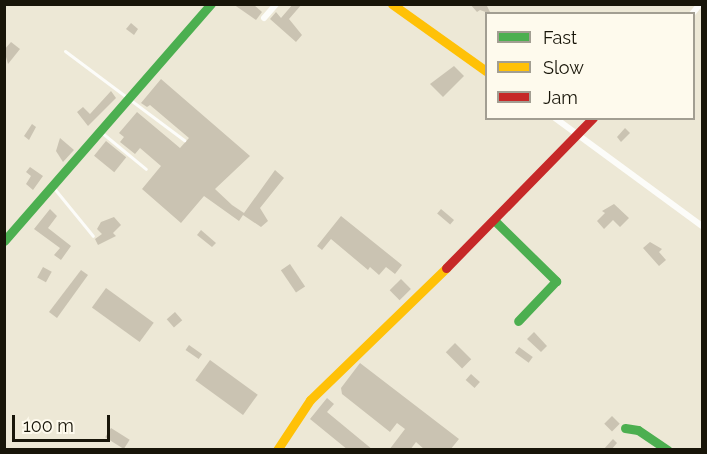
<!DOCTYPE html>
<html>
<head>
<meta charset="utf-8">
<style>
  body { margin:0 }
  #map { position:relative; width:707px; height:454px; overflow:hidden; background:#ede8d6; font-family:Raleway,sans-serif }
  div>[style] { position:absolute }
  [style*='--x'] { left:calc(var(--x)*1px); top:calc(var(--y)*1px); width:calc(var(--w)*1px); rotate:calc(var(--a)*1deg) }
  .building>* { inset:0; background:#cac3b2; transform-origin:0 0 }
  .lane>* { height:3px; margin:-1.5px; padding:0 1.5px; transform-origin:1.5px; border-radius:1.5px; background:#fcfcf9 }
  .street>* { height:6px; margin:-3px; padding:0 3px; transform-origin:3px; border-radius:3px; background:#fcfcf9 }
  .fast>* { height:9px; margin:-4.5px; padding:0 4.5px; transform-origin:4.5px; border-radius:4.5px; background:#4caf50 }
  .slow>* { height:9px; margin:-4.5px; padding:0 4.5px; transform-origin:4.5px; border-radius:4.5px; background:#ffc107 }
  .jam>* { height:9px; margin:-4.5px; padding:0 4.5px; transform-origin:4.5px; border-radius:4.5px; background:#c62828 }
  span { translate:-50% -50%; white-space:nowrap; text-align:center; line-height:1.15; -webkit-text-stroke:4.5px #fefaed; paint-order:stroke }
  .frame { position:absolute; inset:0; border:6px solid #181509; pointer-events:none }
  .legend { position:absolute; left:485px; top:12px; width:210px; height:108px; box-sizing:border-box; background:#fefaed; border:2px solid #a29e92; margin:0; padding:8px 10px; list-style:none; font-size:18px; color:#181509 }
  .legend li { display:flex; align-items:center; gap:12px; height:30px }
  .legend b { width:30px; border:2px solid #a29e92 }
  .scale { position:absolute; left:12px; top:415px; width:98px; height:27px; box-sizing:border-box; border:3px solid #181509; border-top:0; padding-left:8px; font-size:18px; line-height:21px; white-space:nowrap; color:#181509; -webkit-text-stroke:4px #fefaed; paint-order:stroke }
</style>
</head>
<body>
<div id="map">
  <div class="building">
    <i style="clip-path:polygon(233px 4px,253px 4px,262px 12px,256px 20px)"></i>
    <i style="clip-path:polygon(293px 4px,302px 4px,289px 19px,302px 35px,296px 42px,270px 19px,276px 12px,281px 18px)"></i>
    <i style="clip-path:polygon(470px 4px,486px 4px,491px 14px,480px 10px,477px 12px)"></i>
    <i style="clip-path:polygon(131px 23px,138px 29px,134px 35px,126px 29px)"></i>
    <i style="clip-path:polygon(11px 42px,20px 49px,8px 64px,4px 50px)"></i>
    <i style="clip-path:polygon(454px 66px,464px 76px,443px 97px,430px 84px)"></i>
    <i style="clip-path:polygon(161px 79px,250px 156px,215px 189px,232px 205px,244px 213px,275px 170px,284px 178px,260px 208px,268px 221px,261px 227px,243px 215px,239px 221px,204px 196px,181px 223px,142px 189px,161px 166px,140px 148px,135px 154px,120px 142px,124px 137px,119px 133px,137px 112px,180px 148px,189px 138px,150px 105px,147px 107px,141px 103px)"></i>
    <i style="clip-path:polygon(111px 91px,116px 98px,88px 126px,77px 112px,83px 107px,90px 114px)"></i>
    <i style="clip-path:polygon(32px 124px,36px 127px,29px 140px,24px 136px)"></i>
    <i style="clip-path:polygon(625px 128px,630px 133px,621px 142px,617px 137px)"></i>
    <i style="clip-path:polygon(60px 138px,74px 150px,63px 162px,56px 151px)"></i>
    <i style="left:106px;top:141px;width:26px;height:19px;rotate:39deg"></i>
    <i style="clip-path:polygon(30px 167px,43px 176px,33px 190px,26px 184px,31px 176px,26px 172px)"></i>
    <i style="clip-path:polygon(614px 204px,629px 218px,620px 227px,613px 220px,604px 229px,597px 221px,605px 213px,602px 211px)"></i>
    <i style="clip-path:polygon(50px 209px,57px 216px,48px 228px,71px 246px,61px 260px,54px 255px,60px 248px,34px 229px)"></i>
    <i style="left:441px;top:209px;width:17px;height:6px;rotate:40deg"></i>
    <i style="clip-path:polygon(341px 216px,402px 265px,395px 274px,386px 267px,379px 275px,370px 267px,368px 270px,331px 239px,322px 250px,317px 246px)"></i>
    <i style="clip-path:polygon(114px 217px,121px 225px,113px 233px,116px 236px,98px 245px,95px 239px,102px 234px,97px 229px,101px 222px)"></i>
    <i style="clip-path:polygon(201px 230px,216px 243px,212px 247px,197px 235px)"></i>
    <i style="clip-path:polygon(650px 242px,662px 249px,659px 252px,666px 260px,659px 266px,643px 248px)"></i>
    <i style="left:290px;top:264px;width:27px;height:11px;rotate:56deg"></i>
    <i style="left:43px;top:267px;width:10px;height:12px;rotate:29deg"></i>
    <i style="clip-path:polygon(81px 270px,88px 275px,57px 318px,49px 312px)"></i>
    <i style="left:401px;top:279px;width:14px;height:16px;rotate:45deg"></i>
    <i style="left:106px;top:288px;width:59px;height:24px;rotate:36deg"></i>
    <i style="left:175px;top:312px;width:11px;height:11px;rotate:49deg"></i>
    <i style="clip-path:polygon(534px 332px,547px 346px,541px 352px,527px 339px)"></i>
    <i style="left:455px;top:343px;width:23px;height:13px;rotate:45deg"></i>
    <i style="left:189px;top:345px;width:16px;height:6px;rotate:35deg"></i>
    <i style="left:519px;top:347px;width:17px;height:7px;rotate:36deg"></i>
    <i style="left:210px;top:360px;width:59px;height:25px;rotate:36deg"></i>
    <i style="clip-path:polygon(360px 363px,459px 439px,450px 450px,425px 450px,416px 442px,410px 450px,389px 450px,405px 429px,397px 423px,390px 432px,342px 394px,341px 388px)"></i>
    <i style="left:471px;top:374px;width:12px;height:8px;rotate:42deg"></i>
    <i style="clip-path:polygon(327px 398px,334px 404px,327px 412px,373px 450px,348px 450px,310px 419px)"></i>
    <i style="left:612px;top:416px;width:11px;height:11px;rotate:45deg"></i>
    <i style="left:111px;top:428px;width:22px;height:11px;rotate:32deg"></i>
    <i style="clip-path:polygon(613px 439px,617px 443px,611px 450px,603px 450px)"></i>
  </div>
  <div class="lane">
    <i style="--x:65;--y:51;--w:149;--a:36.8"></i>
    <i style="--x:101;--y:132;--w:58;--a:39.4"></i>
    <i style="--x:53;--y:187;--w:63;--a:50.8"></i>
  </div>
  <div class="street">
    <i style="--x:692;--y:14;--w:13;--a:-51"></i>
    <i style="--x:264;--y:18;--w:18;--a:-49"></i>
    <i style="--x:555;--y:118;--w:182;--a:36.3"></i>
  </div>
  <div class="fast">
    <i style="--x:495;--y:221;--w:86;--a:44.5"></i>
    <i style="--x:556;--y:281;--w:55;--a:133.5"></i>
    <i style="--x:4;--y:241;--w:315;--a:-48.9"></i>
    <i style="--x:625;--y:428;--w:13;--a:9"></i>
    <i style="--x:638;--y:430;--w:36;--a:34"></i>
  </div>
  <div class="slow">
    <i style="--x:392;--y:4;--w:115;--a:35.5"></i>
    <i style="--x:277;--y:450;--w:60;--a:-56.6"></i>
    <i style="--x:310;--y:400;--w:190;--a:-44.1"></i>
  </div>
  <div class="jam">
    <i style="--x:446;--y:268;--w:210;--a:-45.6"></i>
  </div>
  <div class="frame"></div>
  <ul class="legend">
  <li><b style="height:8px;background:#4caf50"></b>Fast</li>
  <li><b style="height:8px;background:#ffc107"></b>Slow</li>
  <li><b style="height:8px;background:#c62828"></b>Jam</li>
  </ul>
  <div class="scale">100 m</div>
</div>
</body>
</html>
